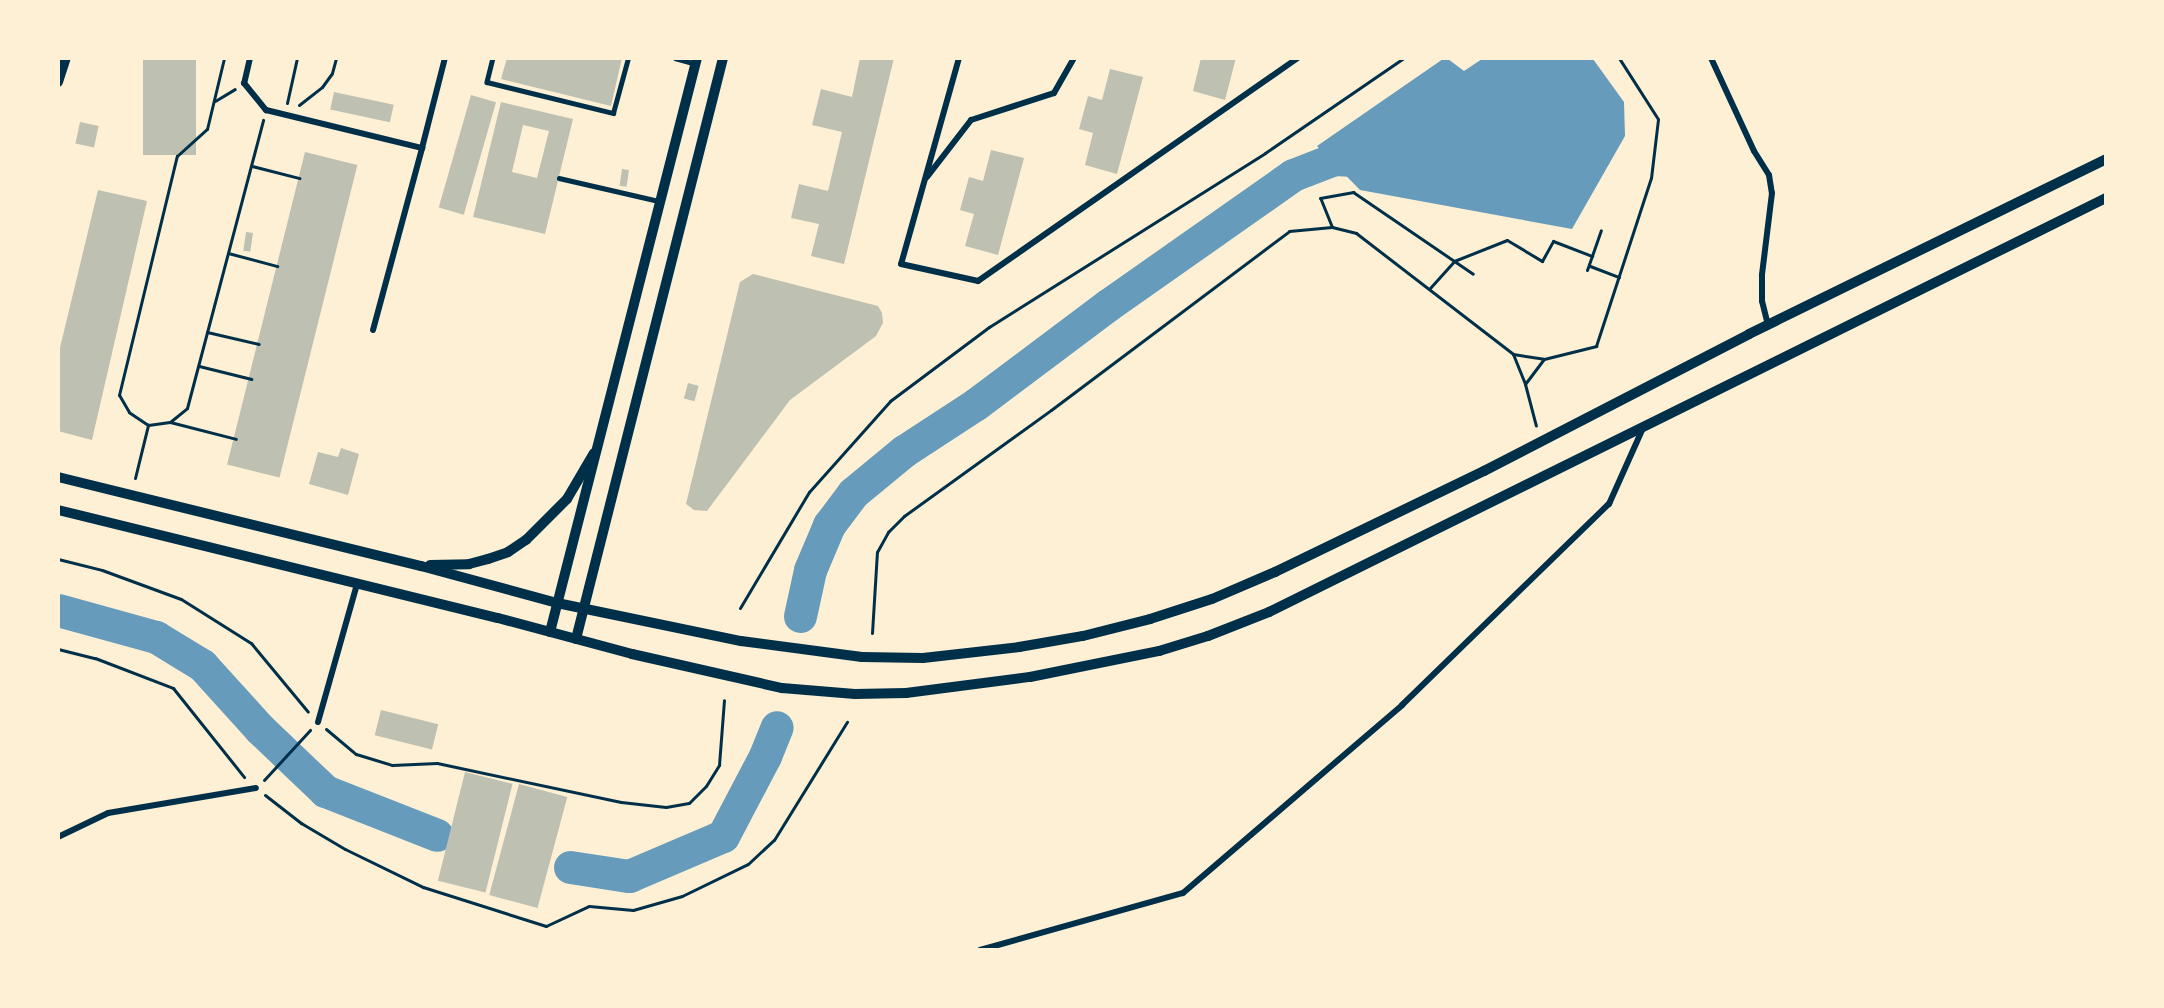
<!DOCTYPE html>
<html>
<head>
<meta charset="utf-8">
<style>
  body { margin:0 }
  #map { position:relative; width:2164px; height:1008px; overflow:hidden; background:#fdf0d5; font-family:"Open Sans",sans-serif }
  div>[style] { position:absolute }
  [style*='--x'] { left:calc(var(--x)*1px); top:calc(var(--y)*1px); width:calc(var(--w)*1px); rotate:calc(var(--a)*1deg) }
  .water>* { inset:0; background:#669bbc }
  .river>* { height:33px; margin:-16.5px; padding:0 16.5px; transform-origin:16.5px; border-radius:16.5px; background:#669bbc }
  .building>* { inset:0; background:#bec0b2; transform-origin:0 0 }
  .path>* { height:3px; margin:-1.5px; padding:0 1.5px; transform-origin:1.5px; border-radius:1.5px; background:#003049 }
  .service>* { height:4.5px; margin:-2.25px; padding:0 2.25px; transform-origin:2.25px; border-radius:2.25px; background:#003049 }
  .minor>* { height:6px; margin:-3px; padding:0 3px; transform-origin:3px; border-radius:3px; background:#003049 }
  .tertiary>* { height:10px; margin:-5px; padding:0 5px; transform-origin:5px; border-radius:5px; background:#003049 }
  span { translate:-50% -50%; white-space:nowrap; text-align:center; line-height:1.15; -webkit-text-stroke:6px #fdf0d5; paint-order:stroke }
  .frame { position:absolute; inset:0; border:60px solid #fdf0d5; pointer-events:none }
</style>
</head>
<body>
<div id="map">
  <div class="water">
    <i style="clip-path:polygon(1443px 59px,1448px 59px,1464px 71px,1482px 59px,1593px 59px,1624px 102px,1625px 136px,1572px 229px,1360px 190px,1317px 146px)"></i>
  </div>
  <div class="river">
    <i style="--x:58;--y:610;--w:102;--a:15.4"></i>
    <i style="--x:156;--y:637;--w:54;--a:31.3"></i>
    <i style="--x:202;--y:665;--w:86;--a:47.8"></i>
    <i style="--x:260;--y:729;--w:90;--a:43.6"></i>
    <i style="--x:325;--y:791;--w:120;--a:21.4"></i>
    <i style="--x:800;--y:616;--w:47;--a:-77.7"></i>
    <i style="--x:810;--y:570;--w:49;--a:-67.1"></i>
    <i style="--x:829;--y:525;--w:40;--a:-53"></i>
    <i style="--x:853;--y:493;--w:66;--a:-39.5"></i>
    <i style="--x:904;--y:451;--w:86;--a:-33.1"></i>
    <i style="--x:976;--y:404;--w:165;--a:-36.9"></i>
    <i style="--x:1108;--y:305;--w:226;--a:-35.1"></i>
    <i style="--x:1293;--y:175;--w:44;--a:-21.3"></i>
    <i style="--x:1334;--y:159;--w:40;--a:2.9"></i>
    <i style="--x:570;--y:867;--w:60;--a:8.7"></i>
    <i style="--x:629;--y:876;--w:102;--a:-23.1"></i>
    <i style="--x:723;--y:836;--w:90;--a:-62.3"></i>
    <i style="--x:765;--y:756;--w:31;--a:-68"></i>
  </div>
  <div class="building">
    <i style="left:143px;top:58px;width:53px;height:97px"></i>
    <i style="clip-path:polygon(507px 58px,622px 58px,611px 106px,501px 79px)"></i>
    <i style="clip-path:polygon(860px 58px,894px 58px,844px 264px,811px 256px,819px 224px,791px 218px,799px 184px,828px 191px,842px 132px,812px 125px,821px 89px,852px 97px)"></i>
    <i style="clip-path:polygon(1201px 58px,1236px 58px,1225px 100px,1193px 91px)"></i>
    <i style="clip-path:polygon(1110px 69px,1143px 77px,1117px 174px,1085px 165px,1093px 133px,1079px 129px,1088px 96px,1102px 100px)"></i>
    <i style="left:334px;top:92px;width:61px;height:18px;rotate:12deg"></i>
    <i style="left:471px;top:95px;width:26px;height:117px;rotate:16deg"></i>
    <i style="clip-path:polygon(evenodd,501px 102px,573px 119px,545px 234px,473px 217px,501px 102px,523px 125px,549px 131px,537px 178px,512px 172px,523px 125px)"></i>
    <i style="left:80px;top:122px;width:19px;height:22px;rotate:12deg"></i>
    <i style="clip-path:polygon(991px 150px,1024px 158px,998px 255px,965px 246px,974px 214px,960px 210px,969px 177px,983px 181px)"></i>
    <i style="left:305px;top:152px;width:54px;height:322px;rotate:14deg"></i>
    <i style="left:622px;top:169px;width:7px;height:17px;rotate:8deg"></i>
    <i style="clip-path:polygon(98px 190px,147px 201px,92px 440px,58px 431px,58px 356px)"></i>
    <i style="left:246px;top:232px;width:7px;height:19px;rotate:8deg"></i>
    <i style="clip-path:polygon(753px 274px,878px 306px,882px 313px,883px 323px,876px 336px,790px 400px,707px 511px,694px 510px,686px 504px,740px 282px)"></i>
    <i style="left:688px;top:383px;width:11px;height:16px;rotate:15deg"></i>
    <i style="clip-path:polygon(341px 448px,359px 454px,348px 495px,309px 484px,318px 452px,338px 457px)"></i>
    <i style="left:381px;top:710px;width:59px;height:26px;rotate:14deg"></i>
    <i style="left:465px;top:772px;width:49px;height:112px;rotate:14deg"></i>
    <i style="left:519px;top:784px;width:50px;height:115px;rotate:15deg"></i>
  </div>
  <div class="path">
    <i style="--x:215;--y:101;--w:23;--a:-31"></i>
    <i style="--x:287;--y:103;--w:46;--a:-77.5"></i>
    <i style="--x:299;--y:105;--w:29;--a:-38"></i>
    <i style="--x:322;--y:87;--w:17;--a:-54"></i>
    <i style="--x:332;--y:73;--w:16;--a:-75"></i>
    <i style="--x:252;--y:166;--w:49;--a:14.3"></i>
    <i style="--x:1332;--y:227;--w:31;--a:-112"></i>
    <i style="--x:1320;--y:198;--w:34;--a:-10"></i>
    <i style="--x:1353;--y:192;--w:145;--a:34.3"></i>
    <i style="--x:228;--y:253;--w:51;--a:14.9"></i>
    <i style="--x:1590;--y:266;--w:31;--a:21"></i>
    <i style="--x:1587;--y:270;--w:42;--a:-70.7"></i>
    <i style="--x:1430;--y:288;--w:36;--a:-48"></i>
    <i style="--x:1454;--y:261;--w:57;--a:-21.6"></i>
    <i style="--x:1507;--y:240;--w:41;--a:31"></i>
    <i style="--x:1542;--y:261;--w:23;--a:-61"></i>
    <i style="--x:1553;--y:241;--w:42;--a:21"></i>
    <i style="--x:207;--y:332;--w:53;--a:13"></i>
    <i style="--x:1513;--y:354;--w:31;--a:9"></i>
    <i style="--x:199;--y:366;--w:54;--a:14"></i>
    <i style="--x:1525;--y:384;--w:31;--a:-53"></i>
    <i style="--x:1544;--y:359;--w:54;--a:-14"></i>
    <i style="--x:1596;--y:346;--w:177;--a:-71.9"></i>
    <i style="--x:1651;--y:178;--w:59;--a:-83.2"></i>
    <i style="--x:1658;--y:119;--w:72;--a:-122.6"></i>
    <i style="--x:170;--y:422;--w:68;--a:14.4"></i>
    <i style="--x:148;--y:425;--w:23;--a:-146"></i>
    <i style="--x:129;--y:412;--w:20;--a:-120"></i>
    <i style="--x:119;--y:395;--w:246;--a:-76.4"></i>
    <i style="--x:177;--y:156;--w:40;--a:-42"></i>
    <i style="--x:207;--y:129;--w:73;--a:-76.5"></i>
    <i style="--x:135;--y:478;--w:55;--a:-76.2"></i>
    <i style="--x:148;--y:425;--w:22;--a:-8"></i>
    <i style="--x:170;--y:422;--w:22;--a:-39"></i>
    <i style="--x:187;--y:408;--w:298;--a:-75.2"></i>
    <i style="--x:58;--y:559;--w:45;--a:14"></i>
    <i style="--x:102;--y:570;--w:84;--a:20.2"></i>
    <i style="--x:181;--y:599;--w:83;--a:32.2"></i>
    <i style="--x:251;--y:643;--w:89;--a:50.4"></i>
    <i style="--x:740;--y:608;--w:135;--a:-59.3"></i>
    <i style="--x:809;--y:492;--w:122;--a:-48.3"></i>
    <i style="--x:890;--y:401;--w:124;--a:-36.8"></i>
    <i style="--x:989;--y:327;--w:326;--a:-32.2"></i>
    <i style="--x:1265;--y:153;--w:168;--a:-34.4"></i>
    <i style="--x:872;--y:633;--w:81;--a:-86.5"></i>
    <i style="--x:877;--y:552;--w:23;--a:-61"></i>
    <i style="--x:888;--y:532;--w:23;--a:-45"></i>
    <i style="--x:904;--y:516;--w:181;--a:-35.8"></i>
    <i style="--x:1051;--y:410;--w:298;--a:-36.9"></i>
    <i style="--x:1289;--y:231;--w:43;--a:-5.3"></i>
    <i style="--x:1332;--y:227;--w:25;--a:14"></i>
    <i style="--x:1356;--y:233;--w:198;--a:37.6"></i>
    <i style="--x:1513;--y:354;--w:32;--a:68"></i>
    <i style="--x:1525;--y:384;--w:43;--a:75.3"></i>
    <i style="--x:58;--y:649;--w:38;--a:14"></i>
    <i style="--x:95;--y:658;--w:84;--a:21"></i>
    <i style="--x:173;--y:688;--w:114;--a:51.4"></i>
    <i style="--x:326;--y:729;--w:39;--a:40"></i>
    <i style="--x:356;--y:754;--w:38;--a:17"></i>
    <i style="--x:392;--y:765;--w:45;--a:-2.5"></i>
    <i style="--x:437;--y:763;--w:188;--a:12"></i>
    <i style="--x:621;--y:802;--w:45;--a:6.3"></i>
    <i style="--x:666;--y:807;--w:23;--a:-10"></i>
    <i style="--x:689;--y:803;--w:24;--a:-45"></i>
    <i style="--x:706;--y:786;--w:25;--a:-58"></i>
    <i style="--x:719;--y:765;--w:65;--a:-85.6"></i>
    <i style="--x:264;--y:780;--w:68;--a:-47.4"></i>
    <i style="--x:265;--y:795;--w:46;--a:37.9"></i>
    <i style="--x:301;--y:823;--w:51;--a:30.6"></i>
    <i style="--x:345;--y:849;--w:87;--a:26"></i>
    <i style="--x:423;--y:887;--w:129;--a:17.6"></i>
    <i style="--x:546;--y:926;--w:47;--a:-24.9"></i>
    <i style="--x:589;--y:906;--w:44;--a:5.2"></i>
    <i style="--x:633;--y:910;--w:51;--a:-15.9"></i>
    <i style="--x:682;--y:896;--w:73;--a:-25.9"></i>
    <i style="--x:748;--y:864;--w:35;--a:-43"></i>
    <i style="--x:774;--y:840;--w:139;--a:-58.3"></i>
  </div>
  <div class="service">
    <i style="--x:493;--y:58;--w:25;--a:104"></i>
    <i style="--x:487;--y:82;--w:130;--a:13.8"></i>
    <i style="--x:613;--y:113;--w:57;--a:-74.7"></i>
    <i style="--x:675;--y:58;--w:22;--a:16"></i>
    <i style="--x:559;--y:178;--w:103;--a:13"></i>
  </div>
  <div class="minor">
    <i style="--x:250;--y:58;--w:26;--a:103"></i>
    <i style="--x:244;--y:83;--w:35;--a:51"></i>
    <i style="--x:266;--y:110;--w:161;--a:13.7"></i>
    <i style="--x:422;--y:148;--w:93;--a:-75.7"></i>
    <i style="--x:959;--y:58;--w:214;--a:105.7"></i>
    <i style="--x:901;--y:264;--w:79;--a:12.4"></i>
    <i style="--x:978;--y:281;--w:390;--a:-34.9"></i>
    <i style="--x:1711;--y:58;--w:102;--a:65.2"></i>
    <i style="--x:1754;--y:151;--w:28;--a:58"></i>
    <i style="--x:1769;--y:175;--w:18;--a:81"></i>
    <i style="--x:1772;--y:193;--w:83;--a:97"></i>
    <i style="--x:1762;--y:275;--w:26;--a:90"></i>
    <i style="--x:1762;--y:301;--w:25;--a:76"></i>
    <i style="--x:927;--y:177;--w:72;--a:-52.3"></i>
    <i style="--x:971;--y:120;--w:87;--a:-18"></i>
    <i style="--x:1054;--y:93;--w:40;--a:-60.3"></i>
    <i style="--x:373;--y:330;--w:188;--a:-74.9"></i>
    <i style="--x:318;--y:722;--w:143;--a:-74.2"></i>
    <i style="--x:58;--y:837;--w:55;--a:-25.6"></i>
    <i style="--x:108;--y:813;--w:150;--a:-9.6"></i>
    <i style="--x:980;--y:950;--w:211;--a:-15.7"></i>
    <i style="--x:1183;--y:893;--w:289;--a:-40.6"></i>
    <i style="--x:1402;--y:705;--w:289;--a:-44.2"></i>
    <i style="--x:1609;--y:504;--w:83;--a:-65.9"></i>
  </div>
  <div class="tertiary">
    <i style="--x:58;--y:82;--w:25;--a:-72"></i>
    <i style="--x:58;--y:477;--w:374;--a:13.8"></i>
    <i style="--x:421;--y:566;--w:141;--a:15.2"></i>
    <i style="--x:557;--y:603;--w:188;--a:11.7"></i>
    <i style="--x:741;--y:641;--w:122;--a:7.5"></i>
    <i style="--x:862;--y:657;--w:61;--a:0.9"></i>
    <i style="--x:923;--y:658;--w:97;--a:-6.5"></i>
    <i style="--x:1019;--y:647;--w:65;--a:-9.8"></i>
    <i style="--x:1083;--y:636;--w:69;--a:-14.2"></i>
    <i style="--x:1150;--y:619;--w:65;--a:-17.9"></i>
    <i style="--x:1212;--y:599;--w:69;--a:-23.2"></i>
    <i style="--x:1275;--y:572;--w:232;--a:-25.8"></i>
    <i style="--x:1484;--y:471;--w:298;--a:-27.3"></i>
    <i style="--x:1749;--y:334;--w:398;--a:-26.1"></i>
    <i style="--x:58;--y:510;--w:453;--a:13.8"></i>
    <i style="--x:498;--y:618;--w:139;--a:15"></i>
    <i style="--x:632;--y:654;--w:154;--a:12.8"></i>
    <i style="--x:782;--y:688;--w:73;--a:4.7"></i>
    <i style="--x:855;--y:694;--w:51;--a:-1.1"></i>
    <i style="--x:906;--y:693;--w:125;--a:-7.4"></i>
    <i style="--x:1030;--y:677;--w:132;--a:-11.4"></i>
    <i style="--x:1159;--y:651;--w:51;--a:-17"></i>
    <i style="--x:1208;--y:636;--w:66;--a:-21.5"></i>
    <i style="--x:1269;--y:612;--w:934;--a:-26.32"></i>
    <i style="--x:430;--y:565;--w:39;--a:-1"></i>
    <i style="--x:469;--y:564;--w:20;--a:-15"></i>
    <i style="--x:488;--y:559;--w:21;--a:-19"></i>
    <i style="--x:508;--y:552;--w:22;--a:-34"></i>
    <i style="--x:526;--y:540;--w:58;--a:-45"></i>
    <i style="--x:567;--y:499;--w:53;--a:-59.6"></i>
    <i style="--x:550;--y:632;--w:593;--a:-75.64"></i>
    <i style="--x:576;--y:639;--w:599;--a:-75.8"></i>
  </div>
  <div class="frame"></div>
</div>
</body>
</html>
